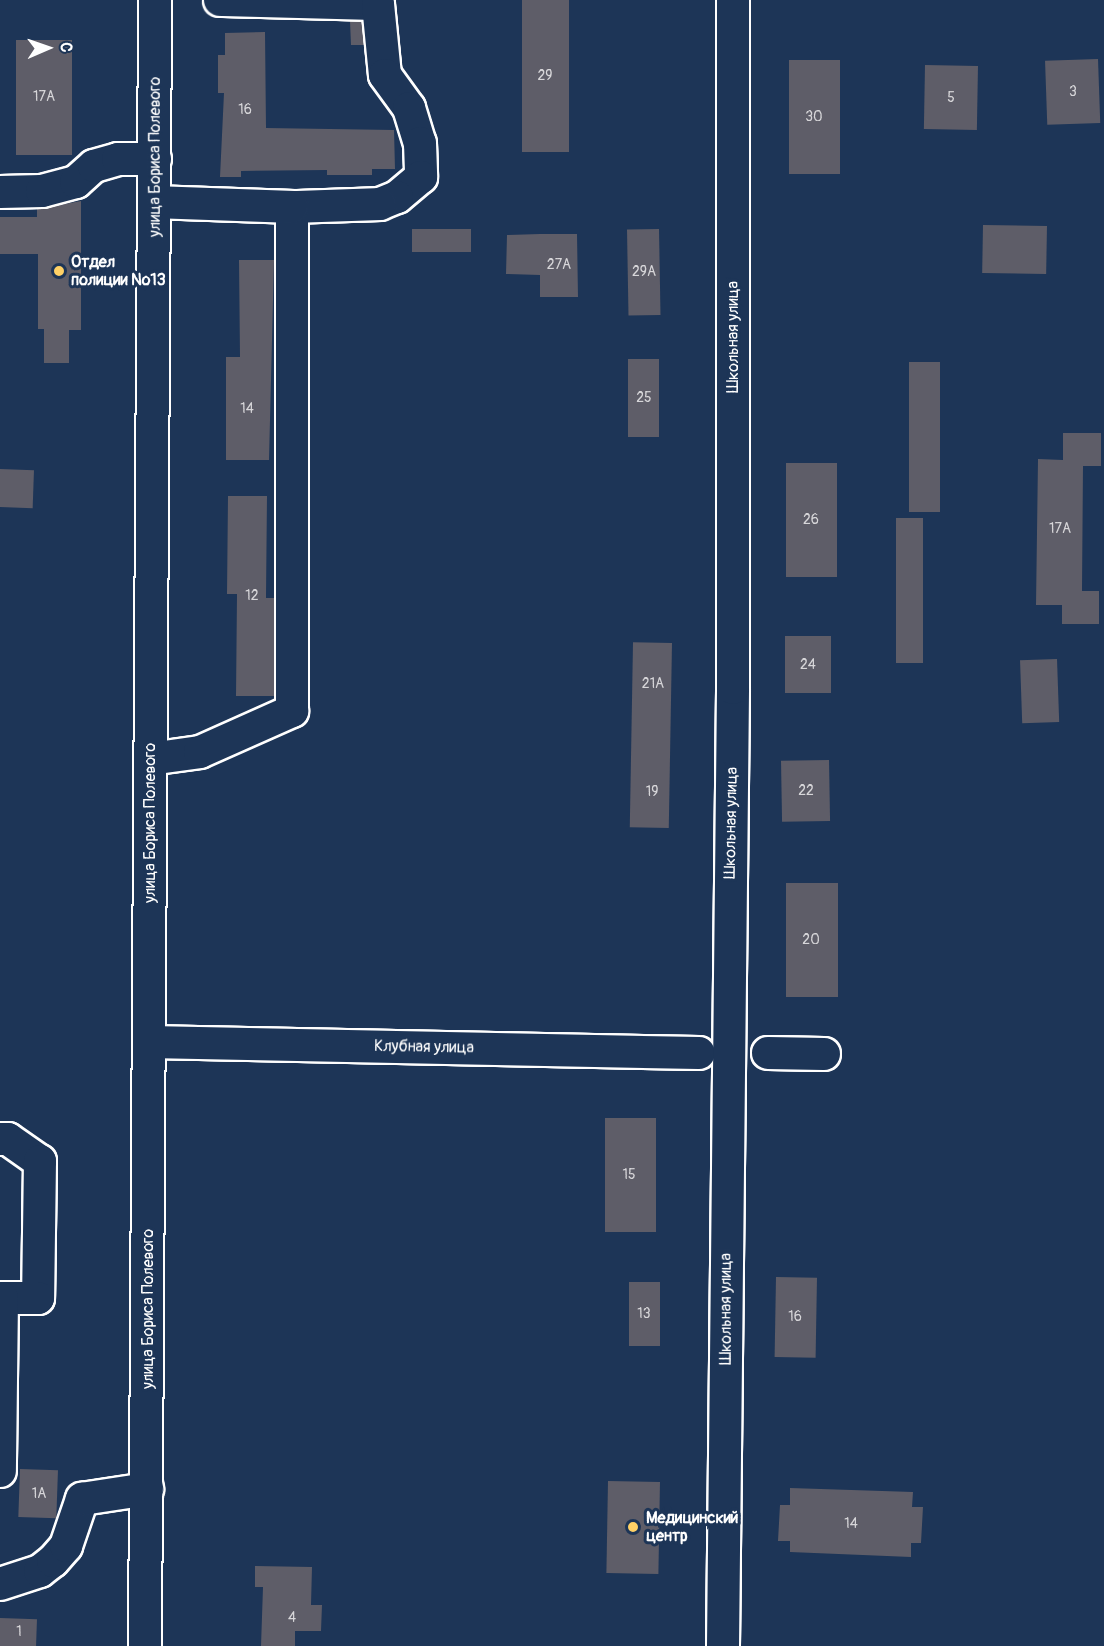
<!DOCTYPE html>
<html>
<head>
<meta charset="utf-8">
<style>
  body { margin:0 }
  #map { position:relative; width:1104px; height:1646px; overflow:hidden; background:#1d3557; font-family:Pangolin,sans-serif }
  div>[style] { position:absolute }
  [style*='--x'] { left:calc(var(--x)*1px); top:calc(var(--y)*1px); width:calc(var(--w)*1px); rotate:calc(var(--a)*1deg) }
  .building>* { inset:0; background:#5e5d68; transform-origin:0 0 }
  .roads { filter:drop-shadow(2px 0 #fff) drop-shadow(-2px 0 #fff) drop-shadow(0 2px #fff) drop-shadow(0 -2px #fff) }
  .minor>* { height:32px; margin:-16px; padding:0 16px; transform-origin:16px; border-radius:16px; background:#1d3557 }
  .dots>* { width:16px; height:16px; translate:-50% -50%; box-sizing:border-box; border:3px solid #1d3557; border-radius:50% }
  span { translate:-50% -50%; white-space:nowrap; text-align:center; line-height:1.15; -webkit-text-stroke:6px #1d3557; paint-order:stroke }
  .number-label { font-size:14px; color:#d7d6d9 }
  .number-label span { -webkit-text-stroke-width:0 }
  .street-label { font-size:16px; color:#fff }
  .poi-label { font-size:16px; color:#fff; font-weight:700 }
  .left { translate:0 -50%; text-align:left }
  .north { position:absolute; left:18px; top:18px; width:60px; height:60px; -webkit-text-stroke:4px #1d3557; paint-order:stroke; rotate:88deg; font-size:16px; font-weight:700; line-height:24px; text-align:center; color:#fff }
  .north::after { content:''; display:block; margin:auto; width:21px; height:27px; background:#fff; clip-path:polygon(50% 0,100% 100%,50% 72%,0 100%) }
</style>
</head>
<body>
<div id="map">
  <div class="building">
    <i style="left:522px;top:0;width:47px;height:152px"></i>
    <i style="clip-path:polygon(350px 21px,362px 22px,364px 45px,351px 45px)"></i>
    <i style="clip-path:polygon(265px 32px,266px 128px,394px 130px,395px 169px,372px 169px,372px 175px,327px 175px,327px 170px,241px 171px,241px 177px,220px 177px,224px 93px,218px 93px,218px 55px,225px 55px,225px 33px)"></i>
    <i style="left:16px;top:40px;width:56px;height:115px"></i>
    <i style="left:1098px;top:59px;width:64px;height:53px;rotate:88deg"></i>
    <i style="left:789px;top:60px;width:51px;height:114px"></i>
    <i style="left:925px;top:65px;width:53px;height:64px;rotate:1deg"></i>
    <i style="clip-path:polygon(81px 201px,81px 330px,69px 330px,69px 363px,44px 363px,44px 329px,38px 329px,38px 254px,0 254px,0 217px,37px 217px,37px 209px)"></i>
    <i style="left:983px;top:225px;width:64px;height:48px;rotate:1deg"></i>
    <i style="left:412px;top:229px;width:59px;height:23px"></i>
    <i style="left:659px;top:229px;width:86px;height:32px;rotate:89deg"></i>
    <i style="clip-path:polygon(540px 234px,577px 234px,578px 297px,540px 297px,540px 275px,506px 274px,507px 235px)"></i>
    <i style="clip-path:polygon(239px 260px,274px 260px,269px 460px,226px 460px,226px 357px,240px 357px)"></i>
    <i style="left:628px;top:359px;width:31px;height:78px"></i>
    <i style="left:909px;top:362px;width:31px;height:150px"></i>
    <i style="clip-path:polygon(1063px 433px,1101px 433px,1101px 466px,1083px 466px,1082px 591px,1099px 591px,1099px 624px,1062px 624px,1062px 605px,1036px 605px,1038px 459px,1063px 460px)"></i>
    <i style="left:786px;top:463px;width:51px;height:114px"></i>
    <i style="left:0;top:469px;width:34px;height:38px;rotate:2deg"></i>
    <i style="clip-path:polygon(228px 496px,267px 496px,266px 598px,274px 598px,274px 696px,236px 696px,237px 594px,227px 594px)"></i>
    <i style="left:896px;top:518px;width:27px;height:145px"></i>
    <i style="left:831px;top:636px;width:57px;height:46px;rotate:90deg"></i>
    <i style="left:672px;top:643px;width:185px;height:39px;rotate:91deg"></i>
    <i style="left:1057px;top:659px;width:63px;height:37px;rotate:88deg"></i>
    <i style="left:829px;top:760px;width:61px;height:48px;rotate:89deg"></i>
    <i style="left:786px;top:883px;width:52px;height:114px"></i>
    <i style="left:605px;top:1118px;width:51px;height:114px"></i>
    <i style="left:776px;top:1277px;width:41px;height:80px;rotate:1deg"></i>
    <i style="left:629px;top:1282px;width:31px;height:64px"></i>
    <i style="left:20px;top:1469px;width:38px;height:48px;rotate:2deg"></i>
    <i style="left:608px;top:1481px;width:52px;height:92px;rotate:1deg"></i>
    <i style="clip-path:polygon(790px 1488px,913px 1492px,912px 1507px,923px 1507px,921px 1543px,911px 1543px,911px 1557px,790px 1552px,790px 1541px,778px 1541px,780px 1505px,790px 1505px)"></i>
    <i style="clip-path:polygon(255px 1566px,312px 1567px,311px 1605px,322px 1605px,321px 1631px,295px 1631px,295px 1646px,261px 1646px,263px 1587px,255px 1587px)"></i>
    <i style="left:0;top:1618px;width:37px;height:28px;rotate:2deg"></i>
  </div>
  <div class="roads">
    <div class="minor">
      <i style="--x:220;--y:0;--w:158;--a:1.5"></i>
      <i style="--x:378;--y:4;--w:71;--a:84.4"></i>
      <i style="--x:385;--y:75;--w:41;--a:54"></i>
      <i style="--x:409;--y:108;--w:37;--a:73"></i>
      <i style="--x:420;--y:143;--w:34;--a:88"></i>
      <i style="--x:421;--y:177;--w:31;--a:140"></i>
      <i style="--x:397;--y:197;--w:18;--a:158"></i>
      <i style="--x:380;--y:204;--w:88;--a:178"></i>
      <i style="--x:0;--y:192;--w:42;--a:-1.4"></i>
      <i style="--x:42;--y:191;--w:35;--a:-15"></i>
      <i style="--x:76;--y:182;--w:24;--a:-42"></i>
      <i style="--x:94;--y:166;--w:25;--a:-16"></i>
      <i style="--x:118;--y:159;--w:37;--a:0"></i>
      <i style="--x:150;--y:759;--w:50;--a:-8"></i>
      <i style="--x:200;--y:752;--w:101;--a:-24"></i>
      <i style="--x:292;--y:711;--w:504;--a:-90"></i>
      <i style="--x:292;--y:207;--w:137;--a:-177.9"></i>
      <i style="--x:149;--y:1042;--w:550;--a:1.15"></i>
      <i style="--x:768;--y:1053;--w:56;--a:1"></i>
      <i style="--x:0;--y:1139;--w:8;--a:0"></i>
      <i style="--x:8;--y:1139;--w:39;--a:35"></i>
      <i style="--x:40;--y:1161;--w:137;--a:90.8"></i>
      <i style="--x:38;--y:1298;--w:36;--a:180"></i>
      <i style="--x:2;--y:1298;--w:173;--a:90.7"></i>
      <i style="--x:0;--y:1584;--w:42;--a:-18"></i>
      <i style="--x:40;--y:1571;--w:16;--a:-38"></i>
      <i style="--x:53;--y:1561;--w:20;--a:-49"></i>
      <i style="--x:66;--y:1546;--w:50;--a:-71.2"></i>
      <i style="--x:82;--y:1499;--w:66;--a:-8.7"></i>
      <i style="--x:145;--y:1646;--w:1646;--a:-89.65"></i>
      <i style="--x:723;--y:1646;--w:958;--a:-89.4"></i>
      <i style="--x:733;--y:688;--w:688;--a:-90"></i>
    </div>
  </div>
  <div class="dots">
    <i style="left:59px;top:271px;background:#ffd166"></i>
    <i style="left:633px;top:1527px;background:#ffd166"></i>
  </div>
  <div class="number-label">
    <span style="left:545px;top:76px">29</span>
    <span style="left:1073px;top:92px">3</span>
    <span style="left:44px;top:97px">17А</span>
    <span style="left:951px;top:98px">5</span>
    <span style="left:245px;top:110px">16</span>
    <span style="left:814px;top:117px">30</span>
    <span style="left:559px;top:265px">27А</span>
    <span style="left:644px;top:272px">29А</span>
    <span style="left:644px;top:398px">25</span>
    <span style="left:247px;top:409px">14</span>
    <span style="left:811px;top:520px">26</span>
    <span style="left:1060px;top:529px">17А</span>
    <span style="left:252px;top:596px">12</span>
    <span style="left:808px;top:665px">24</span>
    <span style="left:653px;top:684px">21А</span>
    <span style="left:806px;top:791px">22</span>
    <span style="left:652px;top:792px">19</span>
    <span style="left:811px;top:940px">20</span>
    <span style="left:629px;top:1175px">15</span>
    <span style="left:644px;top:1314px">13</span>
    <span style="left:795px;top:1317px">16</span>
    <span style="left:39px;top:1494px">1А</span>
    <span style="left:851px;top:1524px">14</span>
    <span style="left:292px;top:1618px">4</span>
    <span style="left:19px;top:1632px">1</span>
  </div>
  <div class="street-label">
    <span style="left:155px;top:157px;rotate:-90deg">улица Бориса Полевого</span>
    <span style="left:733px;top:337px;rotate:-90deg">Школьная улица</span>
    <span style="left:150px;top:823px;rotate:-90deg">улица Бориса Полевого</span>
    <span style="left:731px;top:823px;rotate:-89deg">Школьная улица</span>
    <span style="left:424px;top:1047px;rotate:1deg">Клубная улица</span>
    <span style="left:148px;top:1309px;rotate:-90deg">улица Бориса Полевого</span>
    <span style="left:726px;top:1309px;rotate:-90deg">Школьная улица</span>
  </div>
  <div class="poi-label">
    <span class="left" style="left:71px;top:271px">Отдел<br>полиции №13</span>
    <span class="left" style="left:646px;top:1527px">Медицинский<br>центр</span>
  </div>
  <div class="north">С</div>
</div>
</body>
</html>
